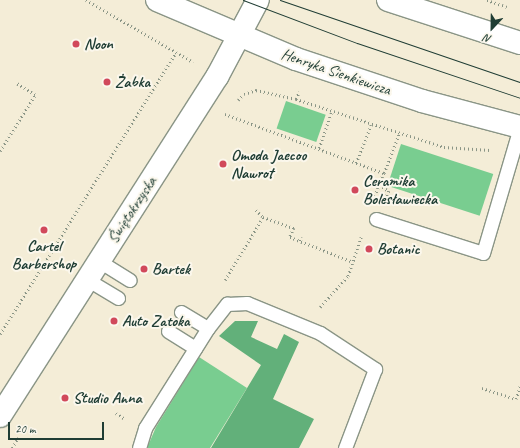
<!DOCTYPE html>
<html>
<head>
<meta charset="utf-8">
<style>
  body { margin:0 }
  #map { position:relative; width:520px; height:448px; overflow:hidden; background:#f4edd7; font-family:Caveat,sans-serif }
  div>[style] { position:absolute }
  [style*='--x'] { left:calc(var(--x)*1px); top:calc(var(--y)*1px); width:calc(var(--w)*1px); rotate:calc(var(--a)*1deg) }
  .green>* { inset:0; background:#79cd90; transform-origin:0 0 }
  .forest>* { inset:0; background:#62b07a }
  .path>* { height:2.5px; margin-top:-1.25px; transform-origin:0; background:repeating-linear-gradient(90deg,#8a9586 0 1px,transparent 0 4px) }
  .roads { filter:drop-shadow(1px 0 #8a9586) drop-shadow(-1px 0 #8a9586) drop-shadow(0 1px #8a9586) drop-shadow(0 -1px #8a9586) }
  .service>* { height:13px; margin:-6.5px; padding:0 6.5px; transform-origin:6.5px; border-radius:6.5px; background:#fff }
  .minor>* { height:22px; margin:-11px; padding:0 11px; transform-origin:11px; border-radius:11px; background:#fff }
  .tertiary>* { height:22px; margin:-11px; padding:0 11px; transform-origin:11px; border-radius:11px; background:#fff }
  .tram>* { height:1px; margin:-0.5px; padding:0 0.5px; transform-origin:0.5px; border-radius:0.5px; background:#1f3d34 }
  .dots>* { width:11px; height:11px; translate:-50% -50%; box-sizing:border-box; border:2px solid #fbf7ec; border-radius:50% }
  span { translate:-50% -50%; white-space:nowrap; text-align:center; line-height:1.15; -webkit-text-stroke:4px #fbf7ec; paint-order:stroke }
  .poi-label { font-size:16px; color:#1f3d34; font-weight:700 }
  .left { translate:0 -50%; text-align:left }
  .street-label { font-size:16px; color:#1f3d34 }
  .north { position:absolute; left:472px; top:8px; width:40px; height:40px; -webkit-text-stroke:3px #fbf7ec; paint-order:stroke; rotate:202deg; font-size:11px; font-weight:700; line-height:16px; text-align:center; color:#1f3d34 }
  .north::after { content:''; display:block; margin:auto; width:14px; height:18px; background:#1f3d34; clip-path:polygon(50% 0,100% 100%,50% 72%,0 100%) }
  .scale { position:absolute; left:8px; top:422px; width:96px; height:18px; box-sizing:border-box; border:2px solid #1f3d34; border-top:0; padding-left:5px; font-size:12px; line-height:14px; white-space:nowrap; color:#1f3d34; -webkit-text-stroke:3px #fbf7ec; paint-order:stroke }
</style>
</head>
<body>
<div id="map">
  <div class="green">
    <i style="left:286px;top:101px;width:42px;height:29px;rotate:19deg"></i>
    <i style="left:401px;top:144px;width:97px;height:44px;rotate:18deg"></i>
    <i style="clip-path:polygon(199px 357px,247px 388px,210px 448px,147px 448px,156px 427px)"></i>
  </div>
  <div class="forest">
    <i style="clip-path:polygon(235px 321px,258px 321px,251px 337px,277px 349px,284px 334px,299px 342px,273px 399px,314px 419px,299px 448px,211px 448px,261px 365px,219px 336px)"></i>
  </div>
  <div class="path">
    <i style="--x:86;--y:0;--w:124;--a:30.1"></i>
    <i style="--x:487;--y:0;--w:21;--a:19"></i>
    <i style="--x:296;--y:99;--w:156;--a:18"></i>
    <i style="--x:444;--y:147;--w:46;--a:3.7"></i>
    <i style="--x:238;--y:100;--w:8;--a:-45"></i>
    <i style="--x:244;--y:94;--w:13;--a:-18"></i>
    <i style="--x:256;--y:90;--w:41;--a:12.7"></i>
    <i style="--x:296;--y:99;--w:8;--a:-67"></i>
    <i style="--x:225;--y:114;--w:170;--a:20.4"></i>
    <i style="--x:384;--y:173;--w:25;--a:111"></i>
    <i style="--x:319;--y:148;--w:39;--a:-71"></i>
    <i style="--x:0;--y:151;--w:66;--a:-58"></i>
    <i style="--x:35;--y:95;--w:22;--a:-148"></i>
    <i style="--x:356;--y:163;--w:41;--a:-68.5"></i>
    <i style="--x:384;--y:173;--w:42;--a:-69"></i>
    <i style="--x:379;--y:185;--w:12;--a:31"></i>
    <i style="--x:389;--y:191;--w:8;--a:113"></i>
    <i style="--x:256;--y:210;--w:10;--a:45"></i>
    <i style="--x:300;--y:241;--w:4;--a:-76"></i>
    <i style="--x:225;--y:280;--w:74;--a:-58.9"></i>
    <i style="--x:263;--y:217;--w:33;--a:20"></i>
    <i style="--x:294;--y:228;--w:10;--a:114"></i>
    <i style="--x:290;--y:237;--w:68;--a:21.6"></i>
    <i style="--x:320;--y:307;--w:42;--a:-47.9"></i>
    <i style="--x:348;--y:276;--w:41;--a:-71.6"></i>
    <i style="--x:0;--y:334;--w:332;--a:-58"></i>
    <i style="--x:482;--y:388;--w:36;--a:18"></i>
    <i style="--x:516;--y:399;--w:14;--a:-73"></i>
    <i style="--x:116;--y:413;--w:11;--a:34"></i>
    <i style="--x:12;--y:448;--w:12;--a:-59"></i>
  </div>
  <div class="roads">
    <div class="service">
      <i style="--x:376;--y:219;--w:112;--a:17.6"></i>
      <i style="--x:483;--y:253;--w:131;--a:-73.6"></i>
      <i style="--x:99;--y:261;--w:36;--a:32"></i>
      <i style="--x:88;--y:280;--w:35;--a:31"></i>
      <i style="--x:181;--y:312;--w:31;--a:31"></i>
      <i style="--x:168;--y:331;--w:32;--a:32"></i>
      <i style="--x:139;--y:448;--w:21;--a:-73"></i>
      <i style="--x:145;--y:428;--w:118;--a:-57.8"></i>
      <i style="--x:208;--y:328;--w:31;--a:-52"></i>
      <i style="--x:227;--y:304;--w:20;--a:-3"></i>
      <i style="--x:247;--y:303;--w:79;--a:22.3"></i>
      <i style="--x:320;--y:333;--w:66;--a:33.2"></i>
      <i style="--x:375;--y:369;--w:85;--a:110.8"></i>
    </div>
    <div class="minor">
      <i style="--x:0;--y:416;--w:403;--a:-57.4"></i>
      <i style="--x:217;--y:77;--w:87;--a:-62"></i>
    </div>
    <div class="tertiary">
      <i style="--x:157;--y:0;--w:151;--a:23"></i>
      <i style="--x:296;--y:59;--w:133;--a:18.4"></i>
      <i style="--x:422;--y:101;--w:101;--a:14.9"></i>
      <i style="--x:388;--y:0;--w:139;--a:18"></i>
    </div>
  </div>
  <div class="tram">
    <i style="--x:243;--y:0;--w:122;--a:20.7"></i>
    <i style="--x:357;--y:43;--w:172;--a:18.6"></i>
    <i style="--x:280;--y:0;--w:254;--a:18.9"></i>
  </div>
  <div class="dots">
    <i style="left:76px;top:44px;background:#d1495b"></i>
    <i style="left:107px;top:82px;background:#d1495b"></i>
    <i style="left:223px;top:164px;background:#d1495b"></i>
    <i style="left:355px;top:190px;background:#d1495b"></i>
    <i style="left:44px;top:230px;background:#d1495b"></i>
    <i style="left:369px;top:249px;background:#d1495b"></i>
    <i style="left:144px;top:269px;background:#d1495b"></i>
    <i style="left:114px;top:321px;background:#d1495b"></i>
    <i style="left:65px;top:398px;background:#d1495b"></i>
  </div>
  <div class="poi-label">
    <span class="left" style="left:84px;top:44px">Noon</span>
    <span class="left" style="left:115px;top:82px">Żabka</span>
    <span class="left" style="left:231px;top:164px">Omoda Jaecoo<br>Nawrot</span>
    <span class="left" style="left:363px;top:190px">Ceramika<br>Bolesławiecka</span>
    <span style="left:44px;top:255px">Cartel<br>Barbershop</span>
    <span class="left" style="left:377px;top:249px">Botanic</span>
    <span class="left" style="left:152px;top:269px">Bartek</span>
    <span class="left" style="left:122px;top:321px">Auto Zatoka</span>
    <span class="left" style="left:73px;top:398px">Studio Anna</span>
  </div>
  <div class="street-label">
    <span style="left:336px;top:72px;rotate:19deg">Henryka Sienkiewicza</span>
    <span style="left:132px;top:210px;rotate:-57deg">Świętokrzyska</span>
  </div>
  <div class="north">N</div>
  <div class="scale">20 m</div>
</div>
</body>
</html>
